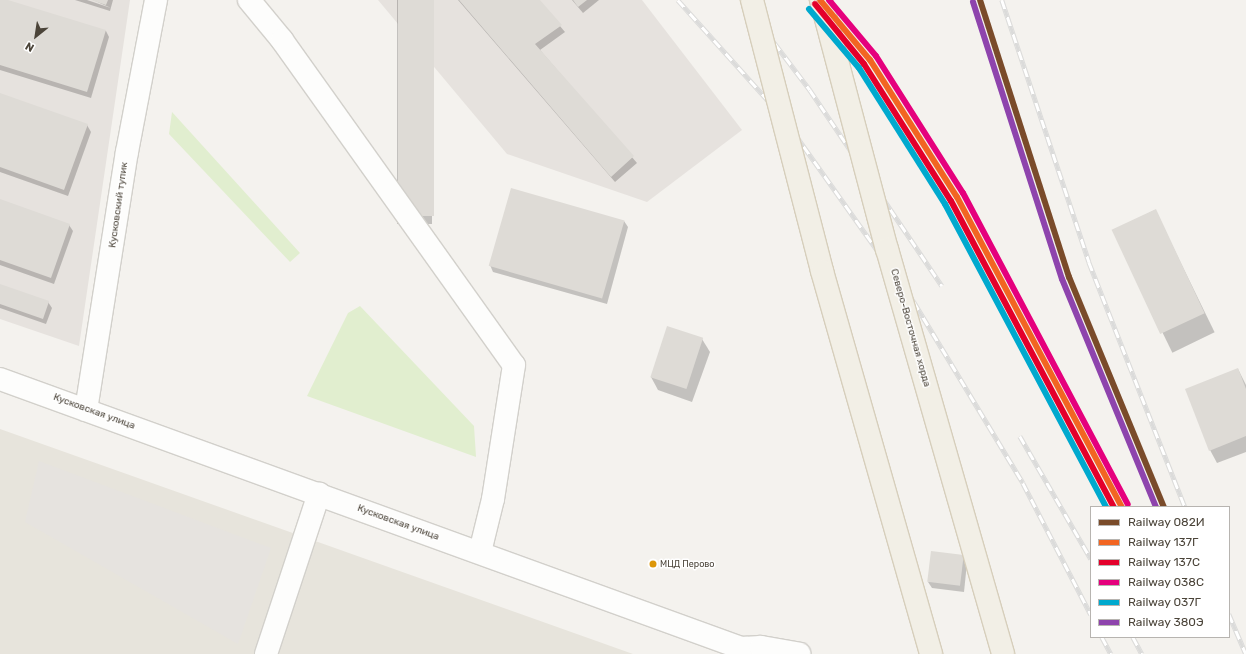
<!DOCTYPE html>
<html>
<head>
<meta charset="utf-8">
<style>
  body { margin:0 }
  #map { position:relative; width:1246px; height:654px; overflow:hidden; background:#f4f2ee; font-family:Rubik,sans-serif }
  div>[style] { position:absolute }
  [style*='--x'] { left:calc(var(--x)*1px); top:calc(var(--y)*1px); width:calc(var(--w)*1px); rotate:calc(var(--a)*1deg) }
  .residential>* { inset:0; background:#e7e4dc }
  .industrial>* { inset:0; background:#e6e2de }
  .green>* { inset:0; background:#e1eecf }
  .parking>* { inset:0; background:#e6e3df }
  .shadow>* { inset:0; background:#0003; transform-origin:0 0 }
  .building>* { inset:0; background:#dedbd6; transform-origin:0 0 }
  .roads { filter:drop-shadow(1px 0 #d2d0cb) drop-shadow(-1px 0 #d2d0cb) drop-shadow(0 1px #d2d0cb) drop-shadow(0 -1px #d2d0cb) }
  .minor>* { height:22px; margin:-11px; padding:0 11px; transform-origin:11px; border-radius:11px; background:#fdfdfc }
  .rail>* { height:4.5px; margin-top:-2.25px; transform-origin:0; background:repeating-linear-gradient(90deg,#fff 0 9px,#dbdbda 0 18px); box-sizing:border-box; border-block:1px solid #dbdbda }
  .bridges { filter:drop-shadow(1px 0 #d6cebb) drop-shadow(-1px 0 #d6cebb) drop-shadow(0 1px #d6cebb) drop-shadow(0 -1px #d6cebb) }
  .major-bridge>* { height:22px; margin:-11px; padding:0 11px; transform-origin:11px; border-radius:11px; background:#f2efe6 }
  .rail-1>* { height:6px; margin:-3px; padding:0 3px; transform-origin:3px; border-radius:3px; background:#7a4b2a }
  .rail-2>* { height:6px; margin:-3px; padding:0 3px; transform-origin:3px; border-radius:3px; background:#f26522 }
  .rail-3>* { height:6px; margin:-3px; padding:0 3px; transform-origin:3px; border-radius:3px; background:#e4002b }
  .rail-4>* { height:6px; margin:-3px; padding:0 3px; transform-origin:3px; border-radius:3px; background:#e5007d }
  .rail-5>* { height:6px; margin:-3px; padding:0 3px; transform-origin:3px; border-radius:3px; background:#00a9ce }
  .rail-6>* { height:6px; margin:-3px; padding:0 3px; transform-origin:3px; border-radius:3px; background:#8e44ad }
  .dots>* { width:11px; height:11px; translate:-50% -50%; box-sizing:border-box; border:2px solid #fff; border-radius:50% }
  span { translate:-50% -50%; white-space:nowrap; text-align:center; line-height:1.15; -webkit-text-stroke:3px #fff; paint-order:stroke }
  .bus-label { font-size:9px; color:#4b4439 }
  .left { translate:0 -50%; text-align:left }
  .street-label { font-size:10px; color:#4b4439 }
  .legend { position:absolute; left:1090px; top:506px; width:140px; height:132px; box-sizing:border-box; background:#fff; border:1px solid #b7b4b0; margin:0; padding:5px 7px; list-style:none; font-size:12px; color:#4b4439 }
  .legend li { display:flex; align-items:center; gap:8px; height:20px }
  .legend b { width:20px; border:1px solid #b7b4b0 }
  .north { position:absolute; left:16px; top:16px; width:40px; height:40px; -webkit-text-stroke:3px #fff; paint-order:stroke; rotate:210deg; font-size:11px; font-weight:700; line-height:16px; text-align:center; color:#4b4439 }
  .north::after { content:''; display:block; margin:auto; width:14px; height:18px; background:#4b4439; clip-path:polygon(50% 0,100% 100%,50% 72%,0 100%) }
</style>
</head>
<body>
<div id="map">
  <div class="residential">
    <i style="clip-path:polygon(0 429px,633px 654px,0 654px)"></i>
  </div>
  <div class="industrial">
    <i style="clip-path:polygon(0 0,130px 0,79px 346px,0 319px)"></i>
    <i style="clip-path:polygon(378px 0,642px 0,742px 130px,647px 202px,507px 154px)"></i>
  </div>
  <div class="green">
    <i style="clip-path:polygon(172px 112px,300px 253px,290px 262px,169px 134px)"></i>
    <i style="clip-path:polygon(360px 306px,474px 426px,476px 457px,307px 396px,348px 313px)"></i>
  </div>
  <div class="parking">
    <i style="clip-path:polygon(39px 461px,271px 548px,238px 644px,25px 522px)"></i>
  </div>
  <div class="shadow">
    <i style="clip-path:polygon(0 0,106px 31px,109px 37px,91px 98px,0 70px)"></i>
    <i style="clip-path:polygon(75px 0,87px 0,111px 8px,93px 0,113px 0,110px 11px)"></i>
    <i style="left:397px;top:0;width:35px;height:224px"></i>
    <i style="clip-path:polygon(458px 0,538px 0,565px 32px,540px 50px,637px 163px,615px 182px)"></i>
    <i style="clip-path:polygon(572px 0,599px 0,583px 13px)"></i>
    <i style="clip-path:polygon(0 94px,87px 125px,91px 132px,68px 196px,0 172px)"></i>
    <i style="clip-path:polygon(0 200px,69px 225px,73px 231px,54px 284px,0 265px)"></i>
    <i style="left:1155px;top:210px;width:136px;height:47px;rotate:64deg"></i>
    <i style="clip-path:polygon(624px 221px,628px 227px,607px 304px,493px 272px,490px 265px)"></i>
    <i style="clip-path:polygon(0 285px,48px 302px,52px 308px,46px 324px,0 308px)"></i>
    <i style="clip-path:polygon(702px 339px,710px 352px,692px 402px,658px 390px,651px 377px)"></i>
    <i style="clip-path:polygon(1238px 369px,1246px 385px,1246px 452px,1217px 463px,1210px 450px)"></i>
    <i style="clip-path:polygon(963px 556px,967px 563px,964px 592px,932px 588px,928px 582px)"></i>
  </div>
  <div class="building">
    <i style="clip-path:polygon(0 0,8px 0,106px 30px,87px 92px,0 65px)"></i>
    <i style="clip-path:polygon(91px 0,108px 0,106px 5px)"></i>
    <i style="left:398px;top:0;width:36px;height:216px"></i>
    <i style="clip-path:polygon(459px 0,540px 0,562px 25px,535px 44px,634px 156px,611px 177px)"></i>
    <i style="clip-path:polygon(573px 0,587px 0,578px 7px)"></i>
    <i style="clip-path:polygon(0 93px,88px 124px,64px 190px,0 167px)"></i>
    <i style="left:511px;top:188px;width:118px;height:81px;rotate:16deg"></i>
    <i style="clip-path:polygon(0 199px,70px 224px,51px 278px,0 260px)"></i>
    <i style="left:1156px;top:209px;width:115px;height:49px;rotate:65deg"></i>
    <i style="left:0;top:284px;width:52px;height:19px;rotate:19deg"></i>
    <i style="left:667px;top:326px;width:38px;height:54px;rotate:18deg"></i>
    <i style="clip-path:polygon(1238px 368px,1246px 389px,1246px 436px,1209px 451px,1185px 389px)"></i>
    <i style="left:931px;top:551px;width:33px;height:31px;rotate:7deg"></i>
  </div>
  <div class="roads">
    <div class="minor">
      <i style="--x:249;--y:0;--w:52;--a:50.5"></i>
      <i style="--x:282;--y:40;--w:399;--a:54.5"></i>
      <i style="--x:514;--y:365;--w:136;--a:98.9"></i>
      <i style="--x:493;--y:499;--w:55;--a:103.8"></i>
      <i style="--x:0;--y:379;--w:788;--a:19.95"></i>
      <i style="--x:741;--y:648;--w:20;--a:-3"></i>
      <i style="--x:761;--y:647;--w:39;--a:10"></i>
      <i style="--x:86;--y:410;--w:261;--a:-81"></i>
      <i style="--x:127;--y:152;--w:155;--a:-79.2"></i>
      <i style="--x:266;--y:654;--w:169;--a:-71.7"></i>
    </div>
  </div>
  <div class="rail">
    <i style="--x:678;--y:0;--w:157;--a:48.1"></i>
    <i style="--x:783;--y:117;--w:227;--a:54.7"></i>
    <i style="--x:914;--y:302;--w:211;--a:58.9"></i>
    <i style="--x:1023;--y:483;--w:148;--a:62.7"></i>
    <i style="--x:742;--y:0;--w:113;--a:52.9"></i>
    <i style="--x:810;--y:90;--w:236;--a:56"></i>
    <i style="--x:1002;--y:0;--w:276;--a:71.6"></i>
    <i style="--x:1089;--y:262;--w:263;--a:68.6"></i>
    <i style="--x:1020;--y:436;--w:142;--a:60"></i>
    <i style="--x:1229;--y:614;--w:43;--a:67"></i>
    <i style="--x:1102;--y:637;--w:19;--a:62"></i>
    <i style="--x:1133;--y:637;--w:19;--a:62"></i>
  </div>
  <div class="bridges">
    <div class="major-bridge">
      <i style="--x:752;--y:0;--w:280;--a:75.5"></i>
      <i style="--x:822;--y:271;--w:398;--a:74.1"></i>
      <i style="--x:821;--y:0;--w:258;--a:75.2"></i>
      <i style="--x:887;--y:249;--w:421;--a:74"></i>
    </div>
  </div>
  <div class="rail-1">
    <i style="--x:980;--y:0;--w:291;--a:72.2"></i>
    <i style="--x:1069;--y:277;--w:249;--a:67.6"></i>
  </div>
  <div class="rail-2">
    <i style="--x:820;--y:0;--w:78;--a:50.2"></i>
    <i style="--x:870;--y:60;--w:162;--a:57.6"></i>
    <i style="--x:957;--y:197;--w:351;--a:62"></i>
  </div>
  <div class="rail-3">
    <i style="--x:815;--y:4;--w:77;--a:50.8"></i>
    <i style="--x:864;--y:64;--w:162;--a:57.6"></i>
    <i style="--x:951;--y:201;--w:347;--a:62"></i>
  </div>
  <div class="rail-4">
    <i style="--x:829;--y:0;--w:73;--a:50"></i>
    <i style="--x:876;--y:56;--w:162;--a:57.6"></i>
    <i style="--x:963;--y:193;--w:352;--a:62.1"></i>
  </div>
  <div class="rail-5">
    <i style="--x:809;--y:9;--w:77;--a:49.7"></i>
    <i style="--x:859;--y:68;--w:161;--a:57.7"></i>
    <i style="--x:945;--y:204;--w:343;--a:62"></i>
  </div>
  <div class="rail-6">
    <i style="--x:973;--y:2;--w:291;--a:72.2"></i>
    <i style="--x:1062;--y:279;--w:247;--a:67.6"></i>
  </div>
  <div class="dots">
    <i style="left:653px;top:564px;background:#dd9709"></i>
  </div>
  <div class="bus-label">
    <span class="left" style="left:660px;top:564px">МЦД Перово</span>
  </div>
  <div class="street-label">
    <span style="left:119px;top:205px;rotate:-82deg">Кусковский тупик</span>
    <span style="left:910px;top:328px;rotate:74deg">Северо-Восточная хорда</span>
    <span style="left:94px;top:412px;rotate:20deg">Кусковская улица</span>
    <span style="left:398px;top:523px;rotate:20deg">Кусковская улица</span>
  </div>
  <ul class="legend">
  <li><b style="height:5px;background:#7a4b2a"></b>Railway 082И</li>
  <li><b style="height:5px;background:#f26522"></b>Railway 137Г</li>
  <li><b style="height:5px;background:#e4002b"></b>Railway 137С</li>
  <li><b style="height:5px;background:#e5007d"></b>Railway 038С</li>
  <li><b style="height:5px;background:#00a9ce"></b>Railway 037Г</li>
  <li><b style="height:5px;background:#8e44ad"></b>Railway 380Э</li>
  </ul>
  <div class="north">N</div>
</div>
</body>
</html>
